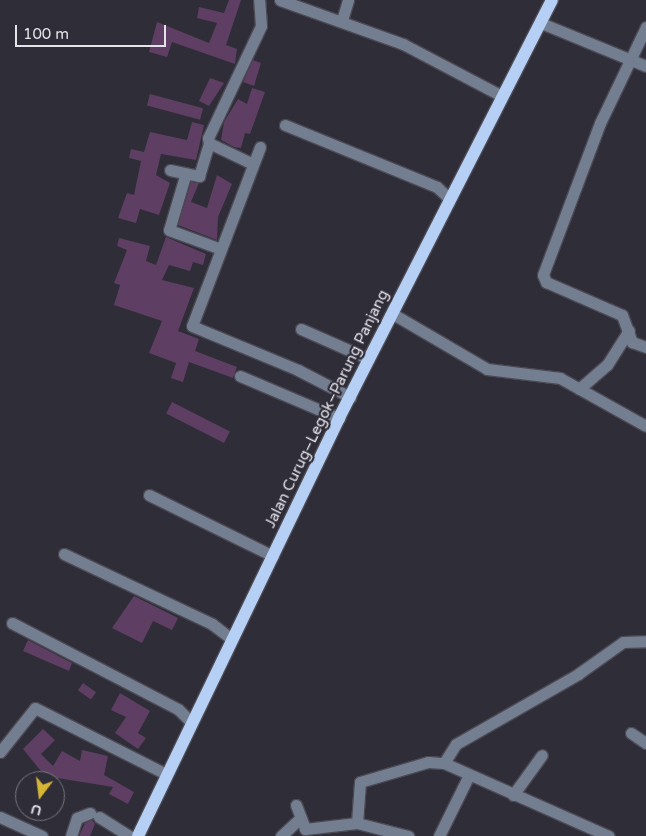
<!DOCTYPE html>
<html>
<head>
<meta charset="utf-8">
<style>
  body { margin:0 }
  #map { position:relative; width:646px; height:836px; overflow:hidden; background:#2f2d38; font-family:"Varela Round",sans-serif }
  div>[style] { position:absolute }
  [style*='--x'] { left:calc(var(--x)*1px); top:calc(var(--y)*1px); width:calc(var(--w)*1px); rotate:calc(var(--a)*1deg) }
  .building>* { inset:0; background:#5e3e62; transform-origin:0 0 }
  .roads { filter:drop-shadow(1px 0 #4c4a54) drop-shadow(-1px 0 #4c4a54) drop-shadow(0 1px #4c4a54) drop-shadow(0 -1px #4c4a54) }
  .minor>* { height:11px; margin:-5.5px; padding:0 5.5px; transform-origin:5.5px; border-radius:5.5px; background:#737f91 }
  .major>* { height:12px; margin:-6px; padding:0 6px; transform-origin:6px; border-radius:6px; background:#b6cff5 }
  span { translate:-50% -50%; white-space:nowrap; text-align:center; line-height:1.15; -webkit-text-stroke:4.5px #2f2d38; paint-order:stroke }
  .street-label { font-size:15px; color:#e4e3ea }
  .north { position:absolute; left:15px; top:771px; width:50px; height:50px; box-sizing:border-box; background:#2f2d38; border:1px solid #77767f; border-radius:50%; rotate:195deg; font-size:14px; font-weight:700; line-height:20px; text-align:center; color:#e4e3ea }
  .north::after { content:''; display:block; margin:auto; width:18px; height:22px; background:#d6b534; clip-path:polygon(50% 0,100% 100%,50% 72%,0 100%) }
  .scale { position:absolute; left:15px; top:25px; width:151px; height:22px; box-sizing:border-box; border:2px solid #e4e3ea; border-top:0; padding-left:6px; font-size:15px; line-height:18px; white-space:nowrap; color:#e4e3ea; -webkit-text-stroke:4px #2f2d38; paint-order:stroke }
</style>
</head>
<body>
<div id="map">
  <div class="building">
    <i style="clip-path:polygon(229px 0,241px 0,226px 45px,237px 49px,235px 64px,172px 42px,167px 57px,149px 52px,157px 22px,209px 43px,217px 23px,197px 18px,199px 7px,224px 13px)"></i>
    <i style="clip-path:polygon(253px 60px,261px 63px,254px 86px,243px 82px)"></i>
    <i style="clip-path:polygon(210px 78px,224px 83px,209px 106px,199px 101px)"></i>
    <i style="clip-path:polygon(252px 88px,265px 92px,250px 134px,245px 133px,241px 148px,234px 147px,221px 140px,224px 122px,238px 99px,247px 104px)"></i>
    <i style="left:150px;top:94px;width:55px;height:12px;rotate:15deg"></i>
    <i style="clip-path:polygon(192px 122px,204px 125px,196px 160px,161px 154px,156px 175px,170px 183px,159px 215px,140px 209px,136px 223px,118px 218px,127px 193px,134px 195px,141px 161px,129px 158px,131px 149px,144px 152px,150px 132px,187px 140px)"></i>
    <i style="clip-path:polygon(217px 175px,232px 184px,218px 217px,217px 240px,178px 225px,191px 182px,199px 183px,191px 202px,207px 208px)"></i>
    <i style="clip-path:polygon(166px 237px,206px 254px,203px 265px,193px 262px,190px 271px,169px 265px,162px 280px,194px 288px,178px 331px,199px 339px,195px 351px,237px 367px,233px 378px,189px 362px,183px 382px,171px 378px,176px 363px,149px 353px,162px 321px,114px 305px,120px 285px,114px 283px,127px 250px,117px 246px,119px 238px,150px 246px,146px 261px,156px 265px)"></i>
    <i style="left:172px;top:402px;width:65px;height:13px;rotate:27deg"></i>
    <i style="clip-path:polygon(134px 596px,178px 618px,172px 630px,153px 621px,142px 643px,112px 628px)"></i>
    <i style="clip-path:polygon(28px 640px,72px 663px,69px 671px,23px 651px)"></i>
    <i style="left:83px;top:683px;width:16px;height:9px;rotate:35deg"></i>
    <i style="clip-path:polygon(120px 693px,150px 711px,138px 733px,146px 738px,138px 749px,115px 733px,126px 717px,111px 710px)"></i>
    <i style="clip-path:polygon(43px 729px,55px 740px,41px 754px,53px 766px,62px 751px,80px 761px,82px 750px,108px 756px,104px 775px,134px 792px,128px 804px,109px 794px,113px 787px,45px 776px,23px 749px)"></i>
    <i style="clip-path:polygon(92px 820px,95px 824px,90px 836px,79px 836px,85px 823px)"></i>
  </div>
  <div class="roads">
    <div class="minor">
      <i style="--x:280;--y:0;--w:131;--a:19.7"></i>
      <i style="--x:403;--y:44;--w:112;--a:27.7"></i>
      <i style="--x:342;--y:20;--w:21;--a:-73"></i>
      <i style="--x:541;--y:23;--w:113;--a:22.3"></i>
      <i style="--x:646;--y:27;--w:106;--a:115.6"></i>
      <i style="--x:600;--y:123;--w:162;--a:110.6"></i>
      <i style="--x:543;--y:275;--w:8;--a:67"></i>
      <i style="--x:546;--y:282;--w:83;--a:23.5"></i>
      <i style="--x:622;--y:315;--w:29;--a:70"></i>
      <i style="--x:632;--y:342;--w:15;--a:20"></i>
      <i style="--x:285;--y:125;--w:164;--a:22.2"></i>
      <i style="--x:437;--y:187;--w:16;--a:43"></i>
      <i style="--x:260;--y:147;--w:191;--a:110.8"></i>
      <i style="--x:192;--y:326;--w:115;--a:22.5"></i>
      <i style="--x:298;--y:370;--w:59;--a:27.4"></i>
      <i style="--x:253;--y:164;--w:49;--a:-154.5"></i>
      <i style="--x:209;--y:143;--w:5;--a:-101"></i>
      <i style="--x:208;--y:138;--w:124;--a:-64.7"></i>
      <i style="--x:261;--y:26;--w:26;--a:-94"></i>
      <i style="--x:170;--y:170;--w:30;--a:12"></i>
      <i style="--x:199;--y:176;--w:34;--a:-73"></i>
      <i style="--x:185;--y:176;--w:56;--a:106.5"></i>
      <i style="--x:169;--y:230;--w:55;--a:20.1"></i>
      <i style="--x:393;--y:314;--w:109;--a:30.3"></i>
      <i style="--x:487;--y:369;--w:74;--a:7"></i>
      <i style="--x:560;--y:378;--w:98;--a:29.2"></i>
      <i style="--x:301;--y:329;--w:74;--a:23.8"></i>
      <i style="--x:240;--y:376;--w:108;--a:23"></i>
      <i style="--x:579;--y:389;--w:37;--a:-41"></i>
      <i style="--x:607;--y:365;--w:41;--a:-57.8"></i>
      <i style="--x:149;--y:495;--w:138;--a:26.2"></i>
      <i style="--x:64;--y:554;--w:164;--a:25.3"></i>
      <i style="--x:212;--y:624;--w:25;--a:37"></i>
      <i style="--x:12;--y:623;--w:187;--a:27.4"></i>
      <i style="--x:178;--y:709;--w:18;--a:45"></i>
      <i style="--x:631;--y:733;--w:18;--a:34"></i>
      <i style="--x:0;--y:752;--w:56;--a:-51.5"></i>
      <i style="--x:35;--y:708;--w:147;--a:26.7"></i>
      <i style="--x:444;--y:763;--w:22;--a:-58"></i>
      <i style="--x:456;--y:744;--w:141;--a:-29.8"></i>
      <i style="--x:578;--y:674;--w:55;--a:-35.4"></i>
      <i style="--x:623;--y:642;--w:23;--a:-2"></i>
      <i style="--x:513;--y:795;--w:49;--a:-54.1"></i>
      <i style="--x:296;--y:805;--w:26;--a:69"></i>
      <i style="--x:305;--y:829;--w:52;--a:-6.6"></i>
      <i style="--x:357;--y:823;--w:53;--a:14.3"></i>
      <i style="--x:0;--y:817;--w:46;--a:24.3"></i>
      <i style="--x:99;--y:817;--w:36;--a:32"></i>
      <i style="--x:357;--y:823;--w:41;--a:-85.8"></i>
      <i style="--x:360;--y:782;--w:71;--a:-16.4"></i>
      <i style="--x:428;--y:762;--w:16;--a:4"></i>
      <i style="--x:444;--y:763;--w:180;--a:23.9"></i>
      <i style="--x:71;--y:836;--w:19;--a:-72"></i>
      <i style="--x:77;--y:818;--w:14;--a:-21"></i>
      <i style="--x:281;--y:836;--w:25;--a:-43"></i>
      <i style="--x:439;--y:836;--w:68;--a:-63.8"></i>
    </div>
    <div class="major">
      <i style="--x:138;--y:836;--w:464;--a:-64.3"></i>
      <i style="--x:339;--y:418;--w:469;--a:-63"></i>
    </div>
  </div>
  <div class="street-label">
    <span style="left:327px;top:409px;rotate:-64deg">Jalan Curug–Legok–Parung Panjang</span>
  </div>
  <div class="north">U</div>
  <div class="scale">100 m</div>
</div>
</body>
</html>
